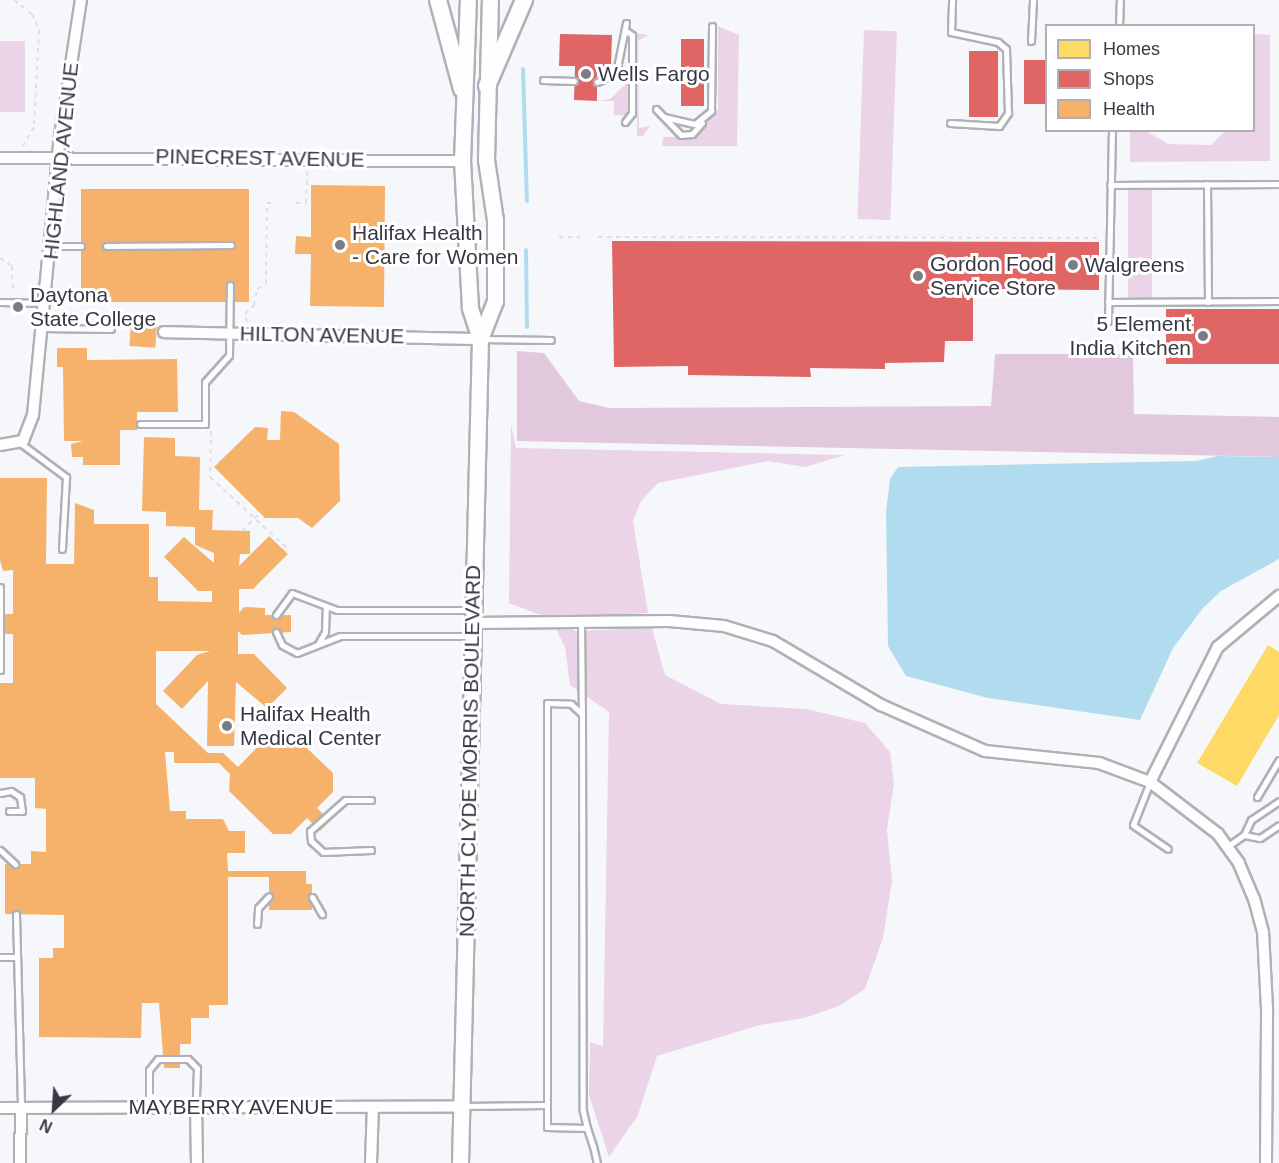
<!DOCTYPE html>
<html>
<head>
<meta charset="utf-8">
<style>
  body { margin:0 }
  #map { position:relative; width:1279px; height:1163px; overflow:hidden; background:#f6f7fb; font-family:Arial,sans-serif }
  div>[style] { position:absolute }
  [style*='--x'] { left:calc(var(--x)*1px); top:calc(var(--y)*1px); width:calc(var(--w)*1px); rotate:calc(var(--a)*1deg) }
  .green>* { inset:0; background:#ecd4e8; transform-origin:0 0 }
  .forest>* { inset:0; background:#e2c8dd }
  .water>* { inset:0; background:#b1dcf0 }
  .homes>* { inset:0; background:#ffd966 }
  .shops>* { inset:0; background:#e06666; transform-origin:0 0 }
  .health>* { inset:0; background:#f6b26b; transform-origin:0 0 }
  .stream>* { height:4px; margin:-2px; padding:0 2px; transform-origin:2px; border-radius:2px; background:#b1dcf0 }
  .path>* { height:2px; margin-top:-1px; transform-origin:0; background:repeating-linear-gradient(90deg,#dedfe1 0 4.5px,transparent 0 9px) }
  .roads { filter:drop-shadow(2px 0 #b0b1b8) drop-shadow(-2px 0 #b0b1b8) drop-shadow(0 2px #b0b1b8) drop-shadow(0 -2px #b0b1b8) }
  .service>* { height:5px; margin:-2.5px; padding:0 2.5px; transform-origin:2.5px; border-radius:2.5px; background:#fefefe }
  .minor>* { height:10px; margin:-5px; padding:0 5px; transform-origin:5px; border-radius:5px; background:#fefefe }
  .secondary>* { height:15px; margin:-7.5px; padding:0 7.5px; transform-origin:7.5px; border-radius:7.5px; background:#fefefe }
  .primary>* { height:16px; margin:-8px; padding:0 8px; transform-origin:8px; border-radius:8px; background:#fefefe }
  .path-bridge>* { height:2px; margin-top:-1px; transform-origin:0; background:repeating-linear-gradient(90deg,#dedfe1 0 4.5px,transparent 0 9px) }
  .dots>* { width:16px; height:16px; translate:-50% -50%; box-sizing:border-box; border:3px solid #fff; border-radius:50% }
  span { translate:-50% -50%; white-space:nowrap; text-align:center; line-height:1.15; -webkit-text-stroke:6px #fff; paint-order:stroke }
  .poi-label { font-size:21px; color:#373844 }
  .left { translate:0 -50%; text-align:left }
  .right { translate:-100% -50%; text-align:right }
  .street-label { font-size:21px; color:#373844 }
  .legend { position:absolute; left:1045px; top:24px; width:210px; height:108px; box-sizing:border-box; background:#fff; border:2px solid #afafb4; margin:0; padding:8px 10px; list-style:none; font-size:18px; color:#373844 }
  .legend li { display:flex; align-items:center; gap:12px; height:30px }
  .legend b { width:30px; border:2px solid #afafb4 }
  .north { position:absolute; left:24px; top:1079px; width:60px; height:60px; -webkit-text-stroke:4px #fff; paint-order:stroke; rotate:205deg; font-size:16px; font-weight:700; line-height:24px; text-align:center; color:#373844 }
  .north::after { content:''; display:block; margin:auto; width:21px; height:27px; background:#373844; clip-path:polygon(50% 0,100% 100%,50% 72%,0 100%) }
</style>
</head>
<body>
<div id="map">
  <div class="green">
    <i style="clip-path:polygon(718px 26px,739px 35px,737px 146px,662px 146px,663px 137px,696px 136px,718px 109px)"></i>
    <i style="left:864px;top:30px;width:33px;height:189px;rotate:2deg"></i>
    <i style="clip-path:polygon(628px 32px,648px 35px,638px 41px,639px 128px,650px 126px,643px 136px,637px 136px,637px 116px,614px 115px,614px 101px,597px 101px,610px 99px,628px 82px)"></i>
    <i style="clip-path:polygon(1254px 34px,1270px 35px,1270px 161px,1130px 162px,1130px 131px,1146px 131px,1168px 144px,1211px 145px,1225px 131px,1254px 130px)"></i>
    <i style="left:0;top:41px;width:25px;height:71px"></i>
    <i style="left:1128px;top:185px;width:24px;height:117px"></i>
    <i style="clip-path:polygon(511px 425px,516px 448px,845px 455px,805px 467px,768px 461px,658px 483px,641px 501px,633px 521px,648px 613px,575px 617px,574px 631px,652px 628px,665px 675px,721px 704px,806px 709px,865px 723px,890px 752px,894px 784px,887px 830px,892px 881px,883px 938px,865px 989px,839px 1006px,804px 1018px,760px 1025px,657px 1056px,638px 1115px,609px 1157px,589px 1095px,590px 1042px,603px 1046px,609px 712px,570px 685px,565px 647px,551px 619px,509px 603px)"></i>
  </div>
  <div class="forest">
    <i style="clip-path:polygon(517px 351px,544px 353px,579px 401px,609px 408px,991px 406px,995px 354px,1133px 354px,1134px 414px,1279px 417px,1279px 457px,517px 441px)"></i>
  </div>
  <div class="water">
    <i style="clip-path:polygon(1218px 456px,1279px 457px,1279px 559px,1221px 591px,1203px 608px,1173px 648px,1140px 720px,988px 698px,906px 676px,888px 646px,886px 511px,890px 479px,898px 467px,1196px 461px)"></i>
  </div>
  <div class="homes">
    <i style="clip-path:polygon(1268px 645px,1279px 652px,1279px 715px,1237px 786px,1197px 763px)"></i>
  </div>
  <div class="shops">
    <i style="clip-path:polygon(560px 34px,612px 35px,611px 66px,597px 66px,597px 101px,574px 100px,575px 66px,559px 66px)"></i>
    <i style="left:681px;top:39px;width:23px;height:67px"></i>
    <i style="left:969px;top:51px;width:29px;height:66px"></i>
    <i style="left:1024px;top:60px;width:22px;height:44px"></i>
    <i style="clip-path:polygon(612px 241px,1099px 242px,1099px 290px,973px 289px,973px 341px,945px 341px,944px 362px,885px 363px,885px 369px,810px 368px,811px 377px,688px 375px,688px 366px,614px 367px)"></i>
    <i style="left:1166px;top:309px;width:113px;height:55px"></i>
  </div>
  <div class="health">
    <i style="clip-path:polygon(311px 185px,385px 186px,384px 307px,310px 306px,311px 254px,295px 254px,296px 236px,311px 237px)"></i>
    <i style="left:81px;top:189px;width:168px;height:113px"></i>
    <i style="left:131px;top:323px;width:26px;height:23px;rotate:4deg"></i>
    <i style="clip-path:polygon(57px 348px,87px 348px,87px 360px,177px 359px,178px 412px,137px 412px,137px 430px,120px 430px,120px 465px,83px 465px,83px 457px,72px 457px,71px 444px,83px 441px,64px 441px,63px 367px,57px 367px)"></i>
    <i style="clip-path:polygon(281px 411px,294px 412px,339px 444px,340px 501px,312px 528px,298px 518px,265px 518px,214px 467px,255px 427px,268px 428px,267px 440px,280px 440px)"></i>
    <i style="clip-path:polygon(144px 437px,175px 438px,175px 456px,200px 457px,199px 510px,213px 510px,212px 530px,250px 531px,250px 554px,240px 554px,239px 566px,269px 536px,288px 554px,253px 589px,239px 589px,239px 613px,244px 607px,265px 608px,265px 615px,291px 615px,291px 632px,242px 635px,238px 631px,238px 654px,254px 654px,287px 688px,267px 708px,236px 682px,234px 746px,207px 746px,208px 681px,182px 709px,163px 691px,197px 655px,210px 651px,156px 651px,156px 704px,208px 753px,223px 753px,238px 767px,273px 731px,290px 732px,333px 773px,333px 792px,317px 808px,330px 821px,320px 831px,307px 818px,291px 834px,273px 834px,229px 791px,230px 774px,219px 763px,174px 763px,174px 752px,165px 752px,170px 811px,186px 811px,186px 819px,223px 819px,229px 831px,245px 831px,245px 853px,227px 853px,228px 871px,306px 871px,306px 884px,312px 884px,312px 910px,269px 910px,269px 877px,228px 877px,228px 1005px,209px 1005px,209px 1018px,191px 1018px,191px 1044px,180px 1044px,180px 1068px,164px 1068px,159px 1003px,142px 1003px,141px 1038px,39px 1037px,39px 958px,53px 958px,53px 948px,64px 948px,64px 915px,5px 914px,5px 864px,31px 864px,31px 851px,46px 852px,46px 809px,35px 808px,35px 778px,0 778px,0 683px,13px 683px,13px 634px,0 634px,0 614px,13px 614px,13px 570px,3px 571px,0 560px,0 478px,47px 478px,46px 564px,74px 564px,75px 503px,94px 510px,94px 524px,149px 524px,149px 577px,158px 577px,158px 601px,212px 602px,212px 591px,198px 591px,164px 557px,184px 537px,214px 563px,214px 553px,195px 545px,195px 527px,166px 526px,166px 512px,142px 511px)"></i>
  </div>
  <div class="stream">
    <i style="--x:523;--y:69;--w:132;--a:88.3"></i>
    <i style="--x:526;--y:250;--w:77;--a:89.3"></i>
  </div>
  <div class="path">
    <i style="--x:14;--y:0;--w:23;--a:38"></i>
    <i style="--x:32;--y:14;--w:17;--a:66"></i>
    <i style="--x:39;--y:30;--w:97;--a:93"></i>
    <i style="--x:34;--y:127;--w:22;--a:120"></i>
    <i style="--x:296;--y:203;--w:10;--a:0"></i>
    <i style="--x:306;--y:203;--w:33;--a:-87"></i>
    <i style="--x:559;--y:237;--w:21;--a:0"></i>
    <i style="--x:598;--y:237;--w:500;--a:0.11"></i>
    <i style="--x:0;--y:258;--w:14;--a:34"></i>
    <i style="--x:12;--y:266;--w:26;--a:88"></i>
    <i style="--x:247;--y:322;--w:8;--a:-104"></i>
    <i style="--x:245;--y:314;--w:13;--a:-45"></i>
    <i style="--x:254;--y:305;--w:16;--a:-79"></i>
    <i style="--x:257;--y:289;--w:10;--a:-29"></i>
    <i style="--x:266;--y:284;--w:81;--a:-89.3"></i>
    <i style="--x:267;--y:203;--w:9;--a:0"></i>
    <i style="--x:211;--y:431;--w:46;--a:91.2"></i>
    <i style="--x:210;--y:477;--w:108;--a:42.7"></i>
  </div>
  <div class="roads">
    <div class="service">
      <i style="--x:1119;--y:26;--w:26;--a:-88"></i>
      <i style="--x:1031;--y:41;--w:41;--a:-87.2"></i>
      <i style="--x:543;--y:80;--w:31;--a:2"></i>
      <i style="--x:597;--y:82;--w:21;--a:-25"></i>
      <i style="--x:616;--y:73;--w:51;--a:-78.7"></i>
      <i style="--x:656;--y:109;--w:36;--a:46"></i>
      <i style="--x:681;--y:135;--w:11;--a:-5"></i>
      <i style="--x:692;--y:134;--w:15;--a:-48"></i>
      <i style="--x:664;--y:117;--w:32;--a:13"></i>
      <i style="--x:695;--y:124;--w:21;--a:-39"></i>
      <i style="--x:711;--y:111;--w:85;--a:-89.3"></i>
      <i style="--x:625;--y:122;--w:11;--a:-52"></i>
      <i style="--x:632;--y:113;--w:78;--a:-90"></i>
      <i style="--x:632;--y:35;--w:7;--a:-146"></i>
      <i style="--x:950;--y:123;--w:49;--a:3.5"></i>
      <i style="--x:999;--y:126;--w:16;--a:-55"></i>
      <i style="--x:1008;--y:113;--w:64;--a:-91.8"></i>
      <i style="--x:1006;--y:49;--w:11;--a:-139"></i>
      <i style="--x:998;--y:42;--w:48;--a:-168"></i>
      <i style="--x:951;--y:32;--w:32;--a:-88"></i>
      <i style="--x:1207;--y:184;--w:118;--a:89.5"></i>
      <i style="--x:1110;--y:185;--w:169;--a:-0.3"></i>
      <i style="--x:51;--y:246;--w:30;--a:0"></i>
      <i style="--x:106;--y:246;--w:125;--a:-0.5"></i>
      <i style="--x:0;--y:302;--w:43;--a:1.3"></i>
      <i style="--x:1108;--y:302;--w:171;--a:-0.3"></i>
      <i style="--x:1108;--y:321;--w:191;--a:-88.8"></i>
      <i style="--x:44;--y:328;--w:67;--a:0.9"></i>
      <i style="--x:481;--y:339;--w:70;--a:0.8"></i>
      <i style="--x:140;--y:424;--w:65;--a:0"></i>
      <i style="--x:205;--y:424;--w:42;--a:-90"></i>
      <i style="--x:205;--y:382;--w:36;--a:-48"></i>
      <i style="--x:229;--y:355;--w:70;--a:-89.2"></i>
      <i style="--x:19;--y:442;--w:59;--a:36.7"></i>
      <i style="--x:66;--y:477;--w:72;--a:93.2"></i>
      <i style="--x:0;--y:587;--w:83;--a:90"></i>
      <i style="--x:276;--y:615;--w:27;--a:-54"></i>
      <i style="--x:292;--y:593;--w:48;--a:20.7"></i>
      <i style="--x:337;--y:610;--w:135;--a:0"></i>
      <i style="--x:581;--y:624;--w:90;--a:89.4"></i>
      <i style="--x:276;--y:632;--w:14;--a:65"></i>
      <i style="--x:282;--y:645;--w:17;--a:28"></i>
      <i style="--x:297;--y:653;--w:46;--a:-21.6"></i>
      <i style="--x:340;--y:636;--w:132;--a:0"></i>
      <i style="--x:318;--y:644;--w:14;--a:-60"></i>
      <i style="--x:325;--y:632;--w:26;--a:-88"></i>
      <i style="--x:1150;--y:782;--w:46;--a:111.6"></i>
      <i style="--x:1133;--y:825;--w:42;--a:34.4"></i>
      <i style="--x:0;--y:793;--w:11;--a:-10"></i>
      <i style="--x:11;--y:791;--w:11;--a:34"></i>
      <i style="--x:20;--y:797;--w:14;--a:82"></i>
      <i style="--x:22;--y:811;--w:13;--a:180"></i>
      <i style="--x:1257;--y:797;--w:43;--a:-59.3"></i>
      <i style="--x:1244;--y:835;--w:16;--a:11"></i>
      <i style="--x:1260;--y:838;--w:23;--a:-34"></i>
      <i style="--x:1228;--y:846;--w:19;--a:-35"></i>
      <i style="--x:1244;--y:835;--w:17;--a:-65"></i>
      <i style="--x:1251;--y:820;--w:34;--a:-34"></i>
      <i style="--x:0;--y:850;--w:21;--a:43"></i>
      <i style="--x:371;--y:850;--w:48;--a:177.6"></i>
      <i style="--x:323;--y:852;--w:16;--a:-137"></i>
      <i style="--x:311;--y:841;--w:10;--a:-96"></i>
      <i style="--x:310;--y:831;--w:47;--a:-41.5"></i>
      <i style="--x:345;--y:800;--w:26;--a:0"></i>
      <i style="--x:312;--y:897;--w:20;--a:60"></i>
      <i style="--x:16;--y:914;--w:194;--a:88.5"></i>
      <i style="--x:257;--y:924;--w:16;--a:-86"></i>
      <i style="--x:258;--y:908;--w:16;--a:-47"></i>
      <i style="--x:0;--y:957;--w:17;--a:0"></i>
      <i style="--x:149;--y:1105;--w:35;--a:-90"></i>
      <i style="--x:149;--y:1070;--w:14;--a:-51"></i>
      <i style="--x:158;--y:1059;--w:30;--a:0"></i>
      <i style="--x:188;--y:1059;--w:13;--a:45"></i>
      <i style="--x:197;--y:1068;--w:38;--a:92"></i>
      <i style="--x:462;--y:1106;--w:85;--a:-0.7"></i>
      <i style="--x:587;--y:1128;--w:40;--a:-178.6"></i>
      <i style="--x:547;--y:1127;--w:424;--a:-90"></i>
      <i style="--x:547;--y:703;--w:24;--a:2"></i>
      <i style="--x:571;--y:704;--w:15;--a:42"></i>
      <i style="--x:582;--y:714;--w:397;--a:89.9"></i>
      <i style="--x:583;--y:1111;--w:17;--a:77"></i>
      <i style="--x:587;--y:1128;--w:19;--a:72"></i>
      <i style="--x:593;--y:1146;--w:17;--a:77"></i>
    </div>
    <div class="minor">
      <i style="--x:0;--y:158;--w:462;--a:0.4"></i>
      <i style="--x:164;--y:332;--w:316;--a:1.3"></i>
      <i style="--x:0;--y:445;--w:23;--a:-10"></i>
      <i style="--x:23;--y:441;--w:28;--a:-69"></i>
      <i style="--x:33;--y:415;--w:273;--a:-84.5"></i>
      <i style="--x:59;--y:143;--w:145;--a:-81.3"></i>
      <i style="--x:473;--y:623;--w:196;--a:-0.6"></i>
      <i style="--x:669;--y:621;--w:55;--a:5.2"></i>
      <i style="--x:724;--y:626;--w:51;--a:17"></i>
      <i style="--x:773;--y:641;--w:126;--a:30.7"></i>
      <i style="--x:881;--y:705;--w:114;--a:23.9"></i>
      <i style="--x:985;--y:751;--w:115;--a:6"></i>
      <i style="--x:1099;--y:763;--w:54;--a:20.4"></i>
      <i style="--x:196;--y:1106;--w:57;--a:89"></i>
      <i style="--x:0;--y:1108;--w:462;--a:-0.2"></i>
      <i style="--x:20;--y:1163;--w:55;--a:-89"></i>
      <i style="--x:371;--y:1163;--w:56;--a:-88"></i>
      <i style="--x:1266;--y:1163;--w:155;--a:-89.6"></i>
      <i style="--x:1267;--y:1008;--w:76;--a:-93"></i>
      <i style="--x:1263;--y:932;--w:34;--a:-105"></i>
      <i style="--x:1254;--y:899;--w:39;--a:-113"></i>
      <i style="--x:1239;--y:863;--w:36;--a:-126"></i>
      <i style="--x:1218;--y:834;--w:86;--a:-142.6"></i>
      <i style="--x:1150;--y:782;--w:151;--a:-63.3"></i>
      <i style="--x:1218;--y:647;--w:80;--a:-39.9"></i>
    </div>
    <div class="secondary">
      <i style="--x:480;--y:339;--w:41;--a:-68.5"></i>
      <i style="--x:495;--y:301;--w:81;--a:-90"></i>
      <i style="--x:495;--y:220;--w:61;--a:-98.5"></i>
      <i style="--x:486;--y:160;--w:160;--a:-88.6"></i>
      <i style="--x:460;--y:1163;--w:824;--a:-88.61"></i>
      <i style="--x:480;--y:339;--w:33;--a:-108"></i>
      <i style="--x:470;--y:308;--w:147;--a:-93.1"></i>
      <i style="--x:462;--y:161;--w:161;--a:-87.9"></i>
    </div>
    <div class="primary">
      <i style="--x:438;--y:0;--w:92;--a:74.9"></i>
      <i style="--x:487;--y:86;--w:94;--a:-66.7"></i>
    </div>
  </div>
  <div class="path-bridge">
    <i style="--x:242;--y:531;--w:25;--a:-45"></i>
  </div>
  <div class="dots">
    <i style="left:586px;top:74px;background:#7a7b84"></i>
    <i style="left:340px;top:245px;background:#7a7b84"></i>
    <i style="left:1073px;top:265px;background:#7a7b84"></i>
    <i style="left:918px;top:276px;background:#7a7b84"></i>
    <i style="left:18px;top:307px;background:#7a7b84"></i>
    <i style="left:1203px;top:336px;background:#7a7b84"></i>
    <i style="left:227px;top:726px;background:#7a7b84"></i>
  </div>
  <div class="poi-label">
    <span class="left" style="left:598px;top:74px">Wells Fargo</span>
    <span class="left" style="left:352px;top:245px">Halifax Health<br>- Care for Women</span>
    <span class="left" style="left:930px;top:276px">Gordon Food<br>Service Store</span>
    <span class="left" style="left:1085px;top:265px">Walgreens</span>
    <span class="left" style="left:30px;top:307px">Daytona<br>State College</span>
    <span class="right" style="left:1191px;top:336px">5 Element<br>India Kitchen</span>
    <span class="left" style="left:240px;top:726px">Halifax Health<br>Medical Center</span>
  </div>
  <div class="street-label">
    <span style="left:260px;top:158px;rotate:1deg">PINECREST AVENUE</span>
    <span style="left:61px;top:161px;rotate:-84deg">HIGHLAND AVENUE</span>
    <span style="left:322px;top:335px;rotate:1deg">HILTON AVENUE</span>
    <span style="left:470px;top:751px;rotate:-89deg">NORTH CLYDE MORRIS BOULEVARD</span>
    <span style="left:231px;top:1107px">MAYBERRY AVENUE</span>
  </div>
  <ul class="legend">
  <li><b style="height:16px;background:#ffd966"></b>Homes</li>
  <li><b style="height:16px;background:#e06666"></b>Shops</li>
  <li><b style="height:16px;background:#f6b26b"></b>Health</li>
  </ul>
  <div class="north">N</div>
</div>
</body>
</html>
